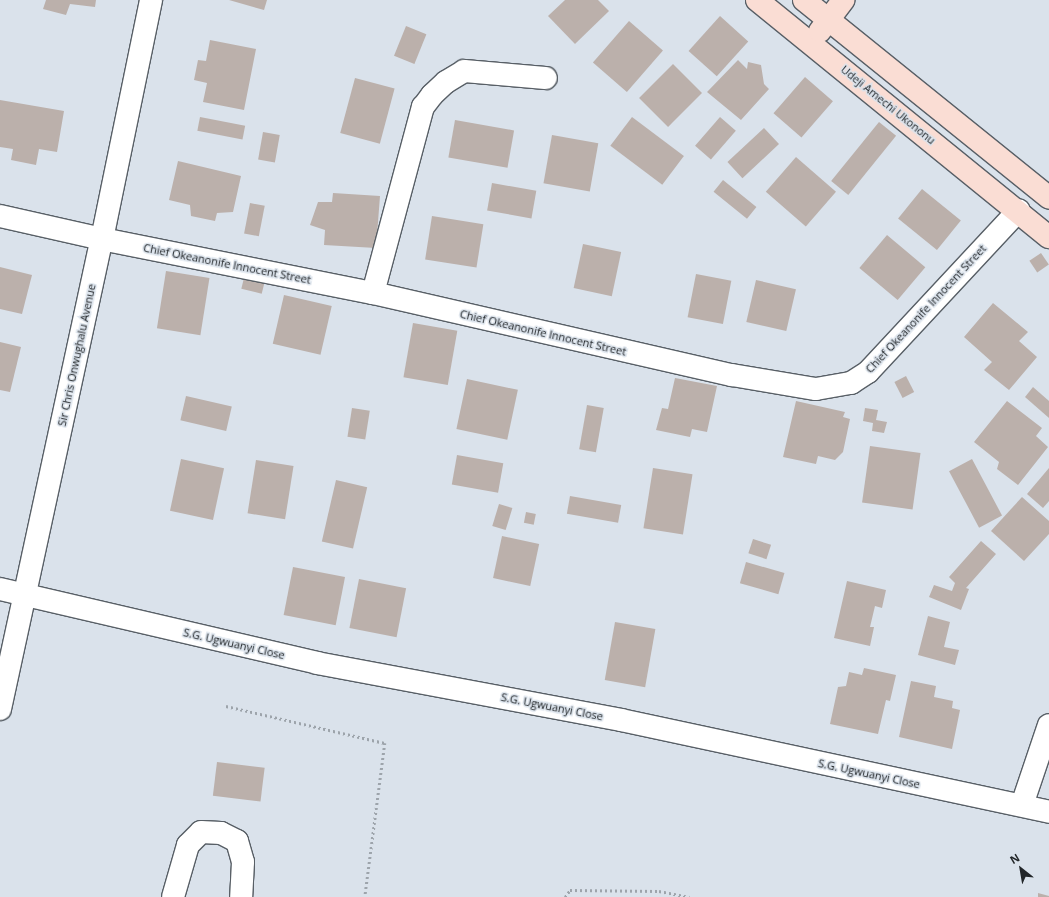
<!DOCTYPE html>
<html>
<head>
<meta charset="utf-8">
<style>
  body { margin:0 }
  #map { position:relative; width:1049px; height:897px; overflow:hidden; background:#dae2eb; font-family:"Open Sans",sans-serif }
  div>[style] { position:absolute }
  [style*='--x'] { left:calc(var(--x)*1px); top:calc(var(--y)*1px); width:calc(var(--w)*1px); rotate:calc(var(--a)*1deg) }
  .building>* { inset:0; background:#bbb0ab; transform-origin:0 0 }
  .path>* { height:2.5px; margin-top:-1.25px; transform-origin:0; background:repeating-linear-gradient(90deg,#9da4ab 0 2px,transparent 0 5px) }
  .roads { filter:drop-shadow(1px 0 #585f66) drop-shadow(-1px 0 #585f66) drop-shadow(0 1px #585f66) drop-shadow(0 -1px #585f66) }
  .minor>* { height:22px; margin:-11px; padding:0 11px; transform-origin:11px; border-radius:11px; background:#fff }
  .major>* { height:22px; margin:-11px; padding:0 11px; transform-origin:11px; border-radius:11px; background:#faddd4 }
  span { translate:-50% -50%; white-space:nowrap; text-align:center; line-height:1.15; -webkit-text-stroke:3px #dae2eb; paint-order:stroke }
  .street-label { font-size:11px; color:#222629 }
  .north { position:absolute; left:1001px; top:849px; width:40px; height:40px; -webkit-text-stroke:3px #dae2eb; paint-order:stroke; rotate:329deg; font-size:11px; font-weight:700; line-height:16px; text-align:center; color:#222629 }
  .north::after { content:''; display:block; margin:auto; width:14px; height:18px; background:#222629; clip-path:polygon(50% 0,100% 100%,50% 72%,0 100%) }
</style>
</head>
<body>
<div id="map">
  <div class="building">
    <i style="clip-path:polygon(46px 0,96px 0,95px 7px,70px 4px,66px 15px,43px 9px)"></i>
    <i style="clip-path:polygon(229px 0,267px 0,264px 10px)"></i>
    <i style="clip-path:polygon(565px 0,598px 0,609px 11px,575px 44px,548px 16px)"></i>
    <i style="left:720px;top:16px;width:38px;height:47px;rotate:42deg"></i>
    <i style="left:629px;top:21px;width:45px;height:55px;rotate:41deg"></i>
    <i style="left:406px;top:26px;width:22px;height:32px;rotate:22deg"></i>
    <i style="clip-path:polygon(210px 40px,256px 49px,244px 110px,203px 102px,207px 83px,194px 80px,198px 60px,206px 61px)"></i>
    <i style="clip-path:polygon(738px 60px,747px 69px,748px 62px,761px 65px,764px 84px,769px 89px,741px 120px,707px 92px)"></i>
    <i style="left:673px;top:64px;width:41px;height:48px;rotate:45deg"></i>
    <i style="left:805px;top:77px;width:37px;height:48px;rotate:41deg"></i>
    <i style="left:355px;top:78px;width:41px;height:57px;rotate:15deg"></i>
    <i style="clip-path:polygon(0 100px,64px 111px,57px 152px,39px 149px,36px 165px,11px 160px,13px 149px,0 147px)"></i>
    <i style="left:200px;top:117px;width:46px;height:14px;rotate:11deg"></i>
    <i style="left:632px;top:117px;width:65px;height:36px;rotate:37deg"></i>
    <i style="left:720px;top:117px;width:21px;height:38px;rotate:41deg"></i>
    <i style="left:455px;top:120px;width:60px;height:38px;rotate:10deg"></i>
    <i style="left:879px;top:122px;width:22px;height:76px;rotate:39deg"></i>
    <i style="left:764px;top:128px;width:22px;height:50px;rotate:47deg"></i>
    <i style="left:263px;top:132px;width:17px;height:28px;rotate:10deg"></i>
    <i style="left:552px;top:135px;width:47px;height:49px;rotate:10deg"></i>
    <i style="left:796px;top:157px;width:53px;height:46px;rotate:41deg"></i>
    <i style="clip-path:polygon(178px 161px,241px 176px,233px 212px,217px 213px,215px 221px,191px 216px,190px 205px,169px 200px)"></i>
    <i style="left:723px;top:180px;width:43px;height:15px;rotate:39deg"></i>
    <i style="left:492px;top:183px;width:45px;height:28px;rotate:10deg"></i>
    <i style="left:922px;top:189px;width:50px;height:38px;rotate:39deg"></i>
    <i style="clip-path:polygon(333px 193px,380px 196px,376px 248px,324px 245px,325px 230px,310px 225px,318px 202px,332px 202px)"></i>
    <i style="left:250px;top:203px;width:15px;height:31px;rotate:11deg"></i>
    <i style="left:432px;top:216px;width:52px;height:44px;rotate:9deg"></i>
    <i style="left:887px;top:235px;width:50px;height:43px;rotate:40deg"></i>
    <i style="left:583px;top:244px;width:39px;height:45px;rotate:12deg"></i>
    <i style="left:1041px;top:253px;width:14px;height:14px;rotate:56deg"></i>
    <i style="clip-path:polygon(0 267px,32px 275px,22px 314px,0 309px)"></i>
    <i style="left:166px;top:271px;width:44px;height:58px;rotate:9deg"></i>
    <i style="left:696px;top:274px;width:36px;height:44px;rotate:11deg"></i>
    <i style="left:244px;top:278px;width:21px;height:11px;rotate:14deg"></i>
    <i style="left:756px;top:280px;width:41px;height:43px;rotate:13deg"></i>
    <i style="left:284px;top:295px;width:49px;height:50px;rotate:13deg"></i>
    <i style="clip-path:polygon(993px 303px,1028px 332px,1019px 341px,1037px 357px,1009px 390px,984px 370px,992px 362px,964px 337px)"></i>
    <i style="left:413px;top:323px;width:45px;height:55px;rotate:10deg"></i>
    <i style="clip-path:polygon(0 342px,21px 347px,10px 392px,0 390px)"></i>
    <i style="left:906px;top:376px;width:18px;height:13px;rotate:63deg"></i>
    <i style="clip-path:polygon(675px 378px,717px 386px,707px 432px,692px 429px,690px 437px,656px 430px,662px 408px,668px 409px)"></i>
    <i style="left:467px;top:379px;width:52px;height:51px;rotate:12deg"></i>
    <i style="clip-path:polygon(1033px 387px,1049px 401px,1049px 418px,1025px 397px)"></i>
    <i style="left:186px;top:396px;width:47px;height:25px;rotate:13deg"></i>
    <i style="clip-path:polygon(796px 401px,845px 412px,843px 417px,850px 419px,843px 452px,835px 460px,818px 456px,816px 464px,783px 457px)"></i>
    <i style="clip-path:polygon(1007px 401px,1042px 428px,1036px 436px,1048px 447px,1018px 485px,997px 469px,999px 462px,974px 442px)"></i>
    <i style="left:587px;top:405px;width:17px;height:45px;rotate:10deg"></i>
    <i style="left:352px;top:408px;width:18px;height:29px;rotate:9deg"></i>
    <i style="clip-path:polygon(865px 408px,878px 410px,876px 420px,887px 422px,884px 433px,872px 431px,873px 423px,863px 421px)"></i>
    <i style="left:870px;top:446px;width:51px;height:57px;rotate:8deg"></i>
    <i style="left:457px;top:455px;width:47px;height:30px;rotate:10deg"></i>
    <i style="left:181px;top:459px;width:44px;height:53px;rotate:12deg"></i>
    <i style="left:972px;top:459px;width:64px;height:26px;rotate:62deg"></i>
    <i style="left:256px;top:460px;width:38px;height:54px;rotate:9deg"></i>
    <i style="left:653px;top:468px;width:40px;height:61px;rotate:9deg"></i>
    <i style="clip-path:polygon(1049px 468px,1049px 501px,1043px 508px,1027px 494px)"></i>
    <i style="left:336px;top:480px;width:32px;height:63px;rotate:13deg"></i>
    <i style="left:570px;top:496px;width:52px;height:18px;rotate:10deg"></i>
    <i style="clip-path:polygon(1022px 497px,1049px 521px,1049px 534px,1024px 561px,991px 531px)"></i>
    <i style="left:499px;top:504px;width:14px;height:23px;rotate:17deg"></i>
    <i style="left:526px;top:512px;width:10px;height:11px;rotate:11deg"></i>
    <i style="left:502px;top:536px;width:38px;height:43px;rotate:12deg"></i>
    <i style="left:753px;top:539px;width:19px;height:15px;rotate:18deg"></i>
    <i style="clip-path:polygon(981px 541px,996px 554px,966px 588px,969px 589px,961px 610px,929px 597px,934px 585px,952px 591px,955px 583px,949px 577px)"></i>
    <i style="left:746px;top:562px;width:40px;height:22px;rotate:16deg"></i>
    <i style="left:293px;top:567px;width:53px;height:49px;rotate:11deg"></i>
    <i style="left:359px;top:579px;width:48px;height:50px;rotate:11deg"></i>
    <i style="clip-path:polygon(847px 581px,886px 590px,882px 608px,875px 606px,870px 627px,874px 627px,870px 646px,834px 638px)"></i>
    <i style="clip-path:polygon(928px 616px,950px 622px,944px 647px,959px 650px,955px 665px,918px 655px)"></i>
    <i style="left:615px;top:622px;width:41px;height:59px;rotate:10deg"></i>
    <i style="clip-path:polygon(864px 668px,896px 675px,890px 701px,886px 700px,878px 734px,830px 724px,838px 687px,846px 686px,849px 672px,862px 675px)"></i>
    <i style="clip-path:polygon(911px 681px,936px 686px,934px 697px,953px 701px,952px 708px,960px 710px,952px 749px,899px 737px)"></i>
    <i style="left:217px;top:762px;width:48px;height:34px;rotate:7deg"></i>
    <i style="clip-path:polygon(1038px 893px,1049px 896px,1049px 897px,1038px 897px)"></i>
  </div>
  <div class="path">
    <i style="--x:226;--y:706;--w:163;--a:13.1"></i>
    <i style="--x:385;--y:743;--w:155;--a:97.4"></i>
    <i style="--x:565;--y:897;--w:9;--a:-54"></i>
    <i style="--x:570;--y:890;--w:89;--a:0.6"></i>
    <i style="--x:659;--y:891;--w:31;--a:11"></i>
  </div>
  <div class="roads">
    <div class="minor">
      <i style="--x:0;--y:216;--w:105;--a:12.7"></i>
      <i style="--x:102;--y:239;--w:276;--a:11.3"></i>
      <i style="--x:373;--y:293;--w:368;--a:12.9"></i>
      <i style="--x:732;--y:375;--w:85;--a:9.5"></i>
      <i style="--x:816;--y:389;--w:36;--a:-10"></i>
      <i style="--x:851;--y:383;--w:20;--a:-33"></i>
      <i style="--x:868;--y:372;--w:221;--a:-47"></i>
      <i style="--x:373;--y:293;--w:193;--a:-75"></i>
      <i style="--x:423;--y:107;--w:15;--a:-53"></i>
      <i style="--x:432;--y:95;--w:19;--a:-43"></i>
      <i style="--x:446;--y:82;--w:21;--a:-31"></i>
      <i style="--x:464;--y:71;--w:82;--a:4.9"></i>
      <i style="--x:0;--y:589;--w:326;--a:13.1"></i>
      <i style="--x:317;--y:663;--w:309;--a:10.6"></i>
      <i style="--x:621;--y:720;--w:438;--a:12.1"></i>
      <i style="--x:0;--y:709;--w:481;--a:-77.8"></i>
      <i style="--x:102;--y:239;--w:244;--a:-78.4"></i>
      <i style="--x:1022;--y:805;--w:84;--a:-71.4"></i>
      <i style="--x:173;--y:897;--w:54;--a:-73.9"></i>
      <i style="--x:188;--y:845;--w:18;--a:-45"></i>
      <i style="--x:201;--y:832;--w:20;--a:3"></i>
      <i style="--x:221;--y:833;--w:18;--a:27"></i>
      <i style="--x:237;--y:841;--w:22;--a:74"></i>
      <i style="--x:243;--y:862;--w:35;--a:93"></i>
    </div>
    <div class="major">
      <i style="--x:757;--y:0;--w:376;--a:39.1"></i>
      <i style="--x:804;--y:0;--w:315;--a:38.9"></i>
      <i style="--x:820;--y:31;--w:39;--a:-53"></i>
    </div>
  </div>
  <div class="street-label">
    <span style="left:888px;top:105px;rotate:39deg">Udeji Amechi Ukononu</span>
    <span style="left:227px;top:264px;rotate:11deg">Chief Okeanonife Innocent Street</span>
    <span style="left:926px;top:309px;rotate:-47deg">Chief Okeanonife Innocent Street</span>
    <span style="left:543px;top:333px;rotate:13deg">Chief Okeanonife Innocent Street</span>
    <span style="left:77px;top:355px;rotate:-78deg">Sir Chris Onwughalu Avenue</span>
    <span style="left:234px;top:644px;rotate:13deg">S.G. Ugwuanyi Close</span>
    <span style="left:552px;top:707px;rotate:11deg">S.G. Ugwuanyi Close</span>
    <span style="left:869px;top:774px;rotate:12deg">S.G. Ugwuanyi Close</span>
  </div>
  <div class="north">N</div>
</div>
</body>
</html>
